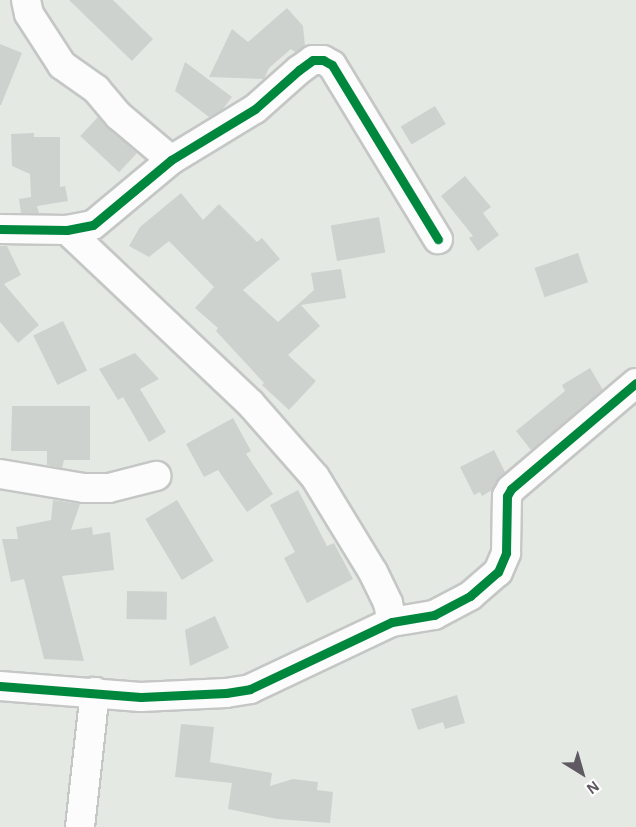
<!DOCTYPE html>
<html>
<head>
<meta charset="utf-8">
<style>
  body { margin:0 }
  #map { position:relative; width:636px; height:827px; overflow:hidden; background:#e4e9e4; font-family:"Alegreya Sans",sans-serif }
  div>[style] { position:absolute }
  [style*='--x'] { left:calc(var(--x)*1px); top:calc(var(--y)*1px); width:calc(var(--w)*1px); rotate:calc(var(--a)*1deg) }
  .building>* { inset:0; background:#ced2ce; transform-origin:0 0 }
  .roads { filter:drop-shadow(2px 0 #c5c6c6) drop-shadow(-2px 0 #c5c6c6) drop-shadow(0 2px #c5c6c6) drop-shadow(0 -2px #c5c6c6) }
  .minor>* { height:28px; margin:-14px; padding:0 14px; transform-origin:14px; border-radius:14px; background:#fbfcfb }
  .cycleway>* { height:9px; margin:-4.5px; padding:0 4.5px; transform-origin:4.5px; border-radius:4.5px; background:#00873e }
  span { translate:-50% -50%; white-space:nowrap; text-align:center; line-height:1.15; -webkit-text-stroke:5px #fff; paint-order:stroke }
  .north { position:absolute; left:552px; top:743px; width:60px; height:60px; -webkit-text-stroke:4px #fff; paint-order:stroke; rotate:143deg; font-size:16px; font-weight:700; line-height:24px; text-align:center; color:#5f5a61 }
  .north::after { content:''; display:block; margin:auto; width:21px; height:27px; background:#5f5a61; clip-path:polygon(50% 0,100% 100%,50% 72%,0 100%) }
</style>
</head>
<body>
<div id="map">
  <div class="building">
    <i style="clip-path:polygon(69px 0,113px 0,153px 39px,132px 61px)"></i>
    <i style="clip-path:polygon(287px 8px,303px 26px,305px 46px,295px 52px,291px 49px,269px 68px,264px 79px,209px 77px,232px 29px,248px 42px)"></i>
    <i style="clip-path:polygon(0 44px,22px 53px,1px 105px,0 105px)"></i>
    <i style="clip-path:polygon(185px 62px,232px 97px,222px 110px,209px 117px,175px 91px)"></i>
    <i style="left:435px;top:106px;width:21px;height:40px;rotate:59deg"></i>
    <i style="left:98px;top:117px;width:53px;height:26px;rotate:43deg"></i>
    <i style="clip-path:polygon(34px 133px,34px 137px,60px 137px,60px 187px,65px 186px,68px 201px,37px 206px,39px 213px,21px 213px,19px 199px,31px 197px,30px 174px,12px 166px,11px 134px)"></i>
    <i style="clip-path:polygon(465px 176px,491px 207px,483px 213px,499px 235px,478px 251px,469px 238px,473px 236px,441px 196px)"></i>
    <i style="clip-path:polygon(181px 193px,203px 220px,219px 204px,257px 242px,262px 238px,280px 259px,243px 290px,278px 322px,314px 290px,311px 273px,341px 269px,346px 298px,301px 305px,320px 326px,288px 355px,316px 381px,289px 410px,262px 385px,264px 383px,216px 331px,218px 328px,195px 308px,214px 287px,169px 241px,149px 257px,129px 246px,140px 227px)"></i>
    <i style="left:379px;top:217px;width:36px;height:49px;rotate:80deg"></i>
    <i style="clip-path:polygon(0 246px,7px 246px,21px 275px,4px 284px,39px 325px,18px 343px,0 322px)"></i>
    <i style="left:578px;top:253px;width:31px;height:46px;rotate:71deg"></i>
    <i style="left:63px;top:321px;width:55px;height:33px;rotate:64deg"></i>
    <i style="clip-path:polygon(135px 353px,159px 379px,140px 389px,166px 432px,149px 442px,123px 397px,118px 400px,99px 369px)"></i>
    <i style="clip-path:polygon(590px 368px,603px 390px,531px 450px,516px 431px,565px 391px,562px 385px)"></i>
    <i style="clip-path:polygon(12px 406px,90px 406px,90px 460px,64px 460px,62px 468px,47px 465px,47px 451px,11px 451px)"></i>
    <i style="clip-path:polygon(233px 418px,251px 451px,246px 454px,273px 494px,247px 512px,218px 470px,204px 477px,186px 444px)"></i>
    <i style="clip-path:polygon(494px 450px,505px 472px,492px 490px,482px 496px,480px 492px,474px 495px,460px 467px)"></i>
    <i style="clip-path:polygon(298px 490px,327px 546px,334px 543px,353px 579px,307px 603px,284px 558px,295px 552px,270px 505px)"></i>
    <i style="clip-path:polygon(53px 500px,80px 504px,71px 530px,92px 527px,93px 535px,110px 532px,114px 570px,62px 576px,84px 661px,44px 659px,24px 579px,11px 582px,2px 539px,18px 539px,16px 527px,51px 520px)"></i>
    <i style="left:177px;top:500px;width:71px;height:37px;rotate:59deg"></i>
    <i style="left:127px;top:591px;width:40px;height:28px;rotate:1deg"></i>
    <i style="clip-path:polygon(215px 616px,229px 648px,190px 666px,185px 630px)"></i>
    <i style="clip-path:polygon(457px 695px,465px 723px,445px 729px,443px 722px,418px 730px,411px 709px)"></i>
    <i style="clip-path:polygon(181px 724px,214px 727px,210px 762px,272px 773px,270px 786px,293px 779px,318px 782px,317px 790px,333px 792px,330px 823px,277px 819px,228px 809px,232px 783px,175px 777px)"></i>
  </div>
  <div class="roads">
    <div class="minor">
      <i style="--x:26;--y:0;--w:14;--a:78"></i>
      <i style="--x:29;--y:14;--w:61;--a:57.1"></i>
      <i style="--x:62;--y:65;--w:42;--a:35.2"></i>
      <i style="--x:96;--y:89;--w:35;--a:50"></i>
      <i style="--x:119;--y:116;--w:68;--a:40.2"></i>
      <i style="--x:0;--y:229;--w:67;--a:0.9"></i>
      <i style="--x:67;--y:230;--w:26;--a:-11"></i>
      <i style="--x:93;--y:225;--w:102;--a:-39.8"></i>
      <i style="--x:171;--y:160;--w:98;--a:-31.3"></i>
      <i style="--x:255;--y:109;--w:59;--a:-41.6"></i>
      <i style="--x:299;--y:70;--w:17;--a:-36"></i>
      <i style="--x:313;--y:60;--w:10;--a:0"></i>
      <i style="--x:323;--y:60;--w:10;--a:29"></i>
      <i style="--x:332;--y:65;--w:204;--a:58.7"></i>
      <i style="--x:67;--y:230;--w:252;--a:43.4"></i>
      <i style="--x:250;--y:403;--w:98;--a:48.7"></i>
      <i style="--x:315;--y:477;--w:111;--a:58.6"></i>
      <i style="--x:373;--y:572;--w:34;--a:64"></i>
      <i style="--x:388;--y:603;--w:19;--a:78"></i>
      <i style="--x:0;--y:474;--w:85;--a:9.5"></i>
      <i style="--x:84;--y:488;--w:25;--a:0"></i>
      <i style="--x:109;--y:488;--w:49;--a:-14.3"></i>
      <i style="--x:0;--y:686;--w:141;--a:4.5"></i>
      <i style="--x:141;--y:697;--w:85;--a:-2.7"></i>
      <i style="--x:226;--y:693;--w:24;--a:-9"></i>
      <i style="--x:250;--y:689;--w:157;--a:-25.3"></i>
      <i style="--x:392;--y:622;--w:43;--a:-9.5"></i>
      <i style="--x:434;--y:615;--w:41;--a:-27.8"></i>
      <i style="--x:470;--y:596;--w:37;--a:-41"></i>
      <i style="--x:498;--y:572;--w:21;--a:-67"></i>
      <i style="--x:506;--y:553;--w:57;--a:-89"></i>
      <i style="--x:507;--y:496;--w:8;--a:-60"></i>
      <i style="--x:511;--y:489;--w:164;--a:-40.3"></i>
      <i style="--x:80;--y:827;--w:136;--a:-83.7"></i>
    </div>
  </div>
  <div class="cycleway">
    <i style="--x:0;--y:229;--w:67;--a:0.9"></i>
    <i style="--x:67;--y:230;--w:26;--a:-11"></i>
    <i style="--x:93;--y:225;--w:102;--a:-39.8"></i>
    <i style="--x:171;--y:160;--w:98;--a:-31.3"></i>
    <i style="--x:255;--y:109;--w:59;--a:-41.6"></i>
    <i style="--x:299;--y:70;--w:17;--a:-36"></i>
    <i style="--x:313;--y:60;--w:10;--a:0"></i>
    <i style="--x:323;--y:60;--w:10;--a:29"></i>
    <i style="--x:332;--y:65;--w:204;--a:58.7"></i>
    <i style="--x:0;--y:686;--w:141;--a:4.5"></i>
    <i style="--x:141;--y:697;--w:85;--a:-2.7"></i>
    <i style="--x:226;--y:693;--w:24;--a:-9"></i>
    <i style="--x:250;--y:689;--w:157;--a:-25.3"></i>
    <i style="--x:392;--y:622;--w:43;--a:-9.5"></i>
    <i style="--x:434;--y:615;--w:41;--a:-27.8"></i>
    <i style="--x:470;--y:596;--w:37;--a:-41"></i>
    <i style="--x:498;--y:572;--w:21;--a:-67"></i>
    <i style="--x:506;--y:553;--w:57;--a:-89"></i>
    <i style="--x:507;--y:496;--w:8;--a:-60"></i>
    <i style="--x:511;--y:489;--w:164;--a:-40.3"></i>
  </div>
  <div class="north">N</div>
</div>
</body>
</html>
